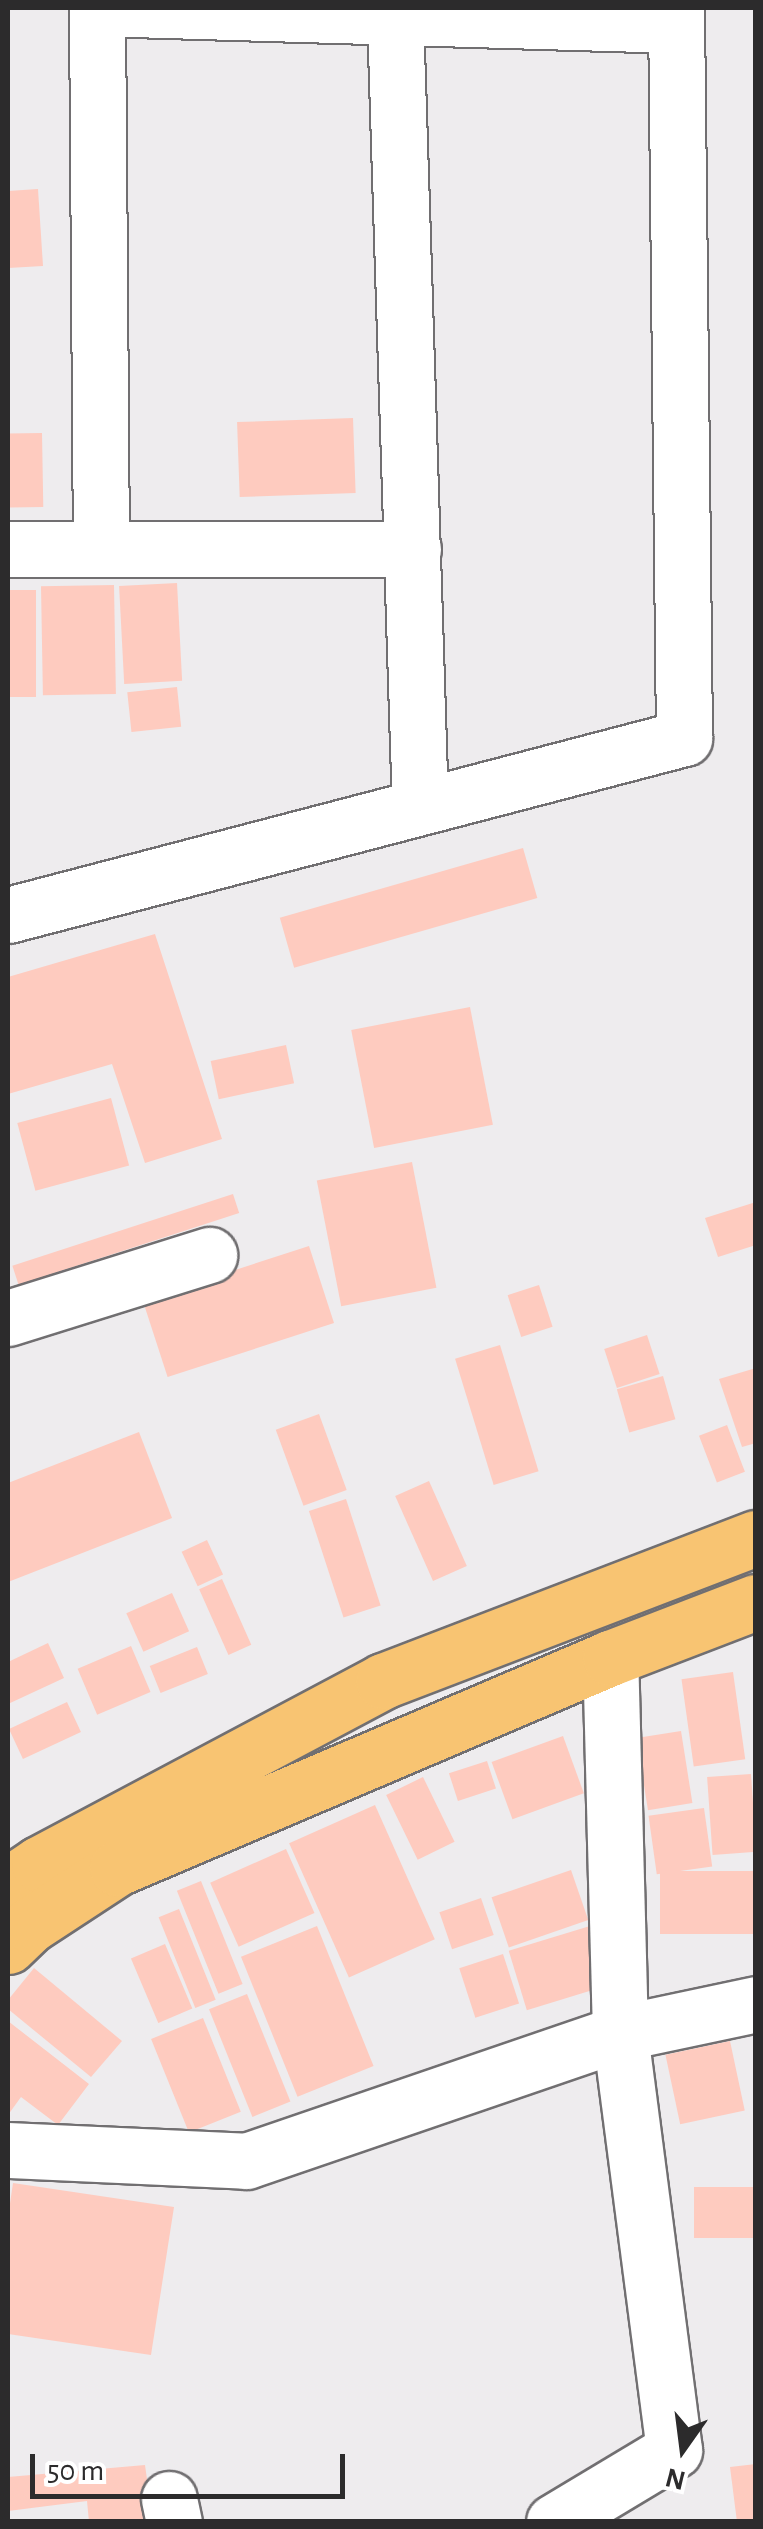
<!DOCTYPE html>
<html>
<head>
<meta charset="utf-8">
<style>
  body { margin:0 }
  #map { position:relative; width:763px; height:2529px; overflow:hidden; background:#eeecee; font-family:"Alegreya Sans",sans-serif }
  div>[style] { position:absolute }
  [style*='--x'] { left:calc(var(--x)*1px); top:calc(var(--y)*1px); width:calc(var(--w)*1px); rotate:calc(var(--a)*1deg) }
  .building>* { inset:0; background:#fecbbf; transform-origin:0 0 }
  .roads { filter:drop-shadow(2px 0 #716f71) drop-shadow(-2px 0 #716f71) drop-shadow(0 2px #716f71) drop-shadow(0 -2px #716f71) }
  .minor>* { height:55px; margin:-27.5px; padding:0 27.5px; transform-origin:27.5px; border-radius:27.5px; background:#fff }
  .highway>* { height:55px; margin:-27.5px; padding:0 27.5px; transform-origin:27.5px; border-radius:27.5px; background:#f8c472 }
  span { translate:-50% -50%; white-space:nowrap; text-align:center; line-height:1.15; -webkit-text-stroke:10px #fff; paint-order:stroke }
  .frame { position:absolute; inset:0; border:10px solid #2c2b2c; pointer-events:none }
  .north { position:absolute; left:633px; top:2399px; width:100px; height:100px; -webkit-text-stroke:8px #fff; paint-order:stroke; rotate:194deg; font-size:28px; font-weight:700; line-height:40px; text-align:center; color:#2c2b2c }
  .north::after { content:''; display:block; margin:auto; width:35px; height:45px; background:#2c2b2c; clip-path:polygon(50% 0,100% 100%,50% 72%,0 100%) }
  .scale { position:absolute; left:30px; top:2454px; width:315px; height:45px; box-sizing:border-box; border:5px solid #2c2b2c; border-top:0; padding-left:12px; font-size:30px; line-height:35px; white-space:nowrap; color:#2c2b2c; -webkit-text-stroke:8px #fff; paint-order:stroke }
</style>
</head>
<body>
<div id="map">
  <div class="building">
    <i style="clip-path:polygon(38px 189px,43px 266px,8px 268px,8px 191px)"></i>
    <i style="left:353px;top:418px;width:75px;height:116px;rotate:88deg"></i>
    <i style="left:42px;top:433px;width:74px;height:34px;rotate:89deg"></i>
    <i style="left:177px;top:583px;width:98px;height:58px;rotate:87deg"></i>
    <i style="left:114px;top:585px;width:109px;height:73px;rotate:89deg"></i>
    <i style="left:8px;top:590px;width:28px;height:107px"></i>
    <i style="left:177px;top:687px;width:40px;height:50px;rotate:84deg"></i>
    <i style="left:523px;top:848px;width:52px;height:253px;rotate:74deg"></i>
    <i style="clip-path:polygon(155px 934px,222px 1139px,145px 1163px,112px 1064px,8px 1094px,8px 977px)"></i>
    <i style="left:470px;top:1007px;width:120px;height:121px;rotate:79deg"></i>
    <i style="left:286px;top:1045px;width:39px;height:77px;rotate:78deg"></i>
    <i style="left:111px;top:1098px;width:70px;height:97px;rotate:75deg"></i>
    <i style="left:412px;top:1162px;width:128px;height:97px;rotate:79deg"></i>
    <i style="left:233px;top:1194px;width:20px;height:232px;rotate:72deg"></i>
    <i style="clip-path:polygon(756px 1202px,756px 1245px,718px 1257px,705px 1218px)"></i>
    <i style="left:309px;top:1246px;width:81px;height:175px;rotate:72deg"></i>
    <i style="left:539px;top:1285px;width:44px;height:33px;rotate:72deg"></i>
    <i style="left:647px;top:1335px;width:41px;height:45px;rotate:72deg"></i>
    <i style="left:500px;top:1345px;width:132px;height:47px;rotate:73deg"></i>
    <i style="clip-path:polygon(756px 1368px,756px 1443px,742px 1447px,719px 1379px)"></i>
    <i style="left:663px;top:1376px;width:45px;height:48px;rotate:74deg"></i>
    <i style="left:319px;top:1414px;width:81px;height:46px;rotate:70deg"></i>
    <i style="left:727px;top:1425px;width:50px;height:30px;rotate:69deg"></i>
    <i style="clip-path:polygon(139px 1432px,172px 1518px,8px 1582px,8px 1483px)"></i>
    <i style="left:429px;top:1481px;width:93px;height:37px;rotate:66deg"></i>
    <i style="left:346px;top:1499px;width:112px;height:39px;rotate:72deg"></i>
    <i style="left:207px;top:1540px;width:38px;height:28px;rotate:65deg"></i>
    <i style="left:222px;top:1579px;width:72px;height:25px;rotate:66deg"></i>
    <i style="left:172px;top:1593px;width:42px;height:50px;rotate:66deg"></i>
    <i style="clip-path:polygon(48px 1643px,64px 1678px,8px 1704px,8px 1662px)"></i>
    <i style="left:131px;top:1646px;width:50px;height:58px;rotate:67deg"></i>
    <i style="left:197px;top:1647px;width:29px;height:51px;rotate:68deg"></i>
    <i style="left:733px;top:1672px;width:88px;height:52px;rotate:82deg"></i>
    <i style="left:67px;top:1702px;width:33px;height:64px;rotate:65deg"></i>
    <i style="left:681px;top:1731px;width:73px;height:45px;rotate:81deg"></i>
    <i style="left:563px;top:1736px;width:61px;height:76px;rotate:70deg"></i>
    <i style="left:487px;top:1761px;width:29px;height:40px;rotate:72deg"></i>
    <i style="left:751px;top:1774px;width:78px;height:44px;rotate:86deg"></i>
    <i style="left:423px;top:1777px;width:72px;height:41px;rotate:64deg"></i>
    <i style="left:375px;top:1805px;width:147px;height:94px;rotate:66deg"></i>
    <i style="left:704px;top:1808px;width:59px;height:56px;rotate:82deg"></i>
    <i style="left:286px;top:1849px;width:70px;height:83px;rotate:66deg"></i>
    <i style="left:571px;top:1870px;width:53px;height:84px;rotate:71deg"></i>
    <i style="left:756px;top:1871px;width:63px;height:96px;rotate:90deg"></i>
    <i style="left:201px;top:1881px;width:111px;height:26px;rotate:68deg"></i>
    <i style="left:481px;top:1898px;width:39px;height:44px;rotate:71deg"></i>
    <i style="left:179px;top:1909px;width:98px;height:22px;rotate:68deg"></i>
    <i style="left:317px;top:1926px;width:151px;height:82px;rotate:68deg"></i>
    <i style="left:590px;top:1926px;width:62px;height:85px;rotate:73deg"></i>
    <i style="left:165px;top:1944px;width:70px;height:37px;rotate:67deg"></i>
    <i style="left:503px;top:1954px;width:52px;height:46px;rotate:72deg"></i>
    <i style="clip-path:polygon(34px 1968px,122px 2041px,91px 2077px,8px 2009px,8px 2000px)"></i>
    <i style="left:247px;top:1994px;width:116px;height:41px;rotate:68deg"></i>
    <i style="left:203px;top:2018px;width:101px;height:56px;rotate:68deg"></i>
    <i style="clip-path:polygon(8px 2021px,89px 2084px,58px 2125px,21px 2097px,8px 2115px)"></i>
    <i style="left:730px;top:2041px;width:71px;height:66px;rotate:78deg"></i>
    <i style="clip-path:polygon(13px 2183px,174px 2207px,151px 2355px,8px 2334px,8px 2217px)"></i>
    <i style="left:756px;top:2187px;width:51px;height:62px;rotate:90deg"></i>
    <i style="clip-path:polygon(756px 2464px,756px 2522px,737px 2522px,730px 2467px)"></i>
    <i style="clip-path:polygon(145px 2465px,153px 2522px,89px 2522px,87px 2501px,8px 2511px,8px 2477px)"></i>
  </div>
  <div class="roads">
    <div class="minor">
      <i style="--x:97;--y:8;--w:579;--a:1.68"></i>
      <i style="--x:97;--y:8;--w:541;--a:89.58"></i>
      <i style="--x:395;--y:17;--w:790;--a:88.19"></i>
      <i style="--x:8;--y:549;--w:405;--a:0"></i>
      <i style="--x:8;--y:915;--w:699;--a:-14.67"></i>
      <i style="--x:684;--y:738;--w:730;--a:-90.63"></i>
      <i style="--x:8;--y:1318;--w:211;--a:-17.4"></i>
      <i style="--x:8;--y:2150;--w:238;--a:2.6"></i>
      <i style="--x:246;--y:2161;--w:395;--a:-18.9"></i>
      <i style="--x:620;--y:2033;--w:139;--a:-12"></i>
      <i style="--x:169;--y:2499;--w:24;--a:78"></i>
      <i style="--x:554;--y:2522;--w:140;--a:-31"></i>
      <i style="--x:674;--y:2450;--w:420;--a:-97.4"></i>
      <i style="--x:620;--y:2033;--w:375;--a:-91.5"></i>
    </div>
    <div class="highway">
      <i style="--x:8;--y:1885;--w:37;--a:-34"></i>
      <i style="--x:39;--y:1864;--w:390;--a:-28"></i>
      <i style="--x:383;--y:1681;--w:399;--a:-21"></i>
      <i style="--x:8;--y:1946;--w:30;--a:-44"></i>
      <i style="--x:30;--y:1925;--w:104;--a:-33.2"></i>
      <i style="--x:117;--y:1868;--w:536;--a:-23.07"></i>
      <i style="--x:610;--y:1658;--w:156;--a:-21"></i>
    </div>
  </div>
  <div class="frame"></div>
  <div class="north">N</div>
  <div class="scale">50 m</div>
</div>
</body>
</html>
